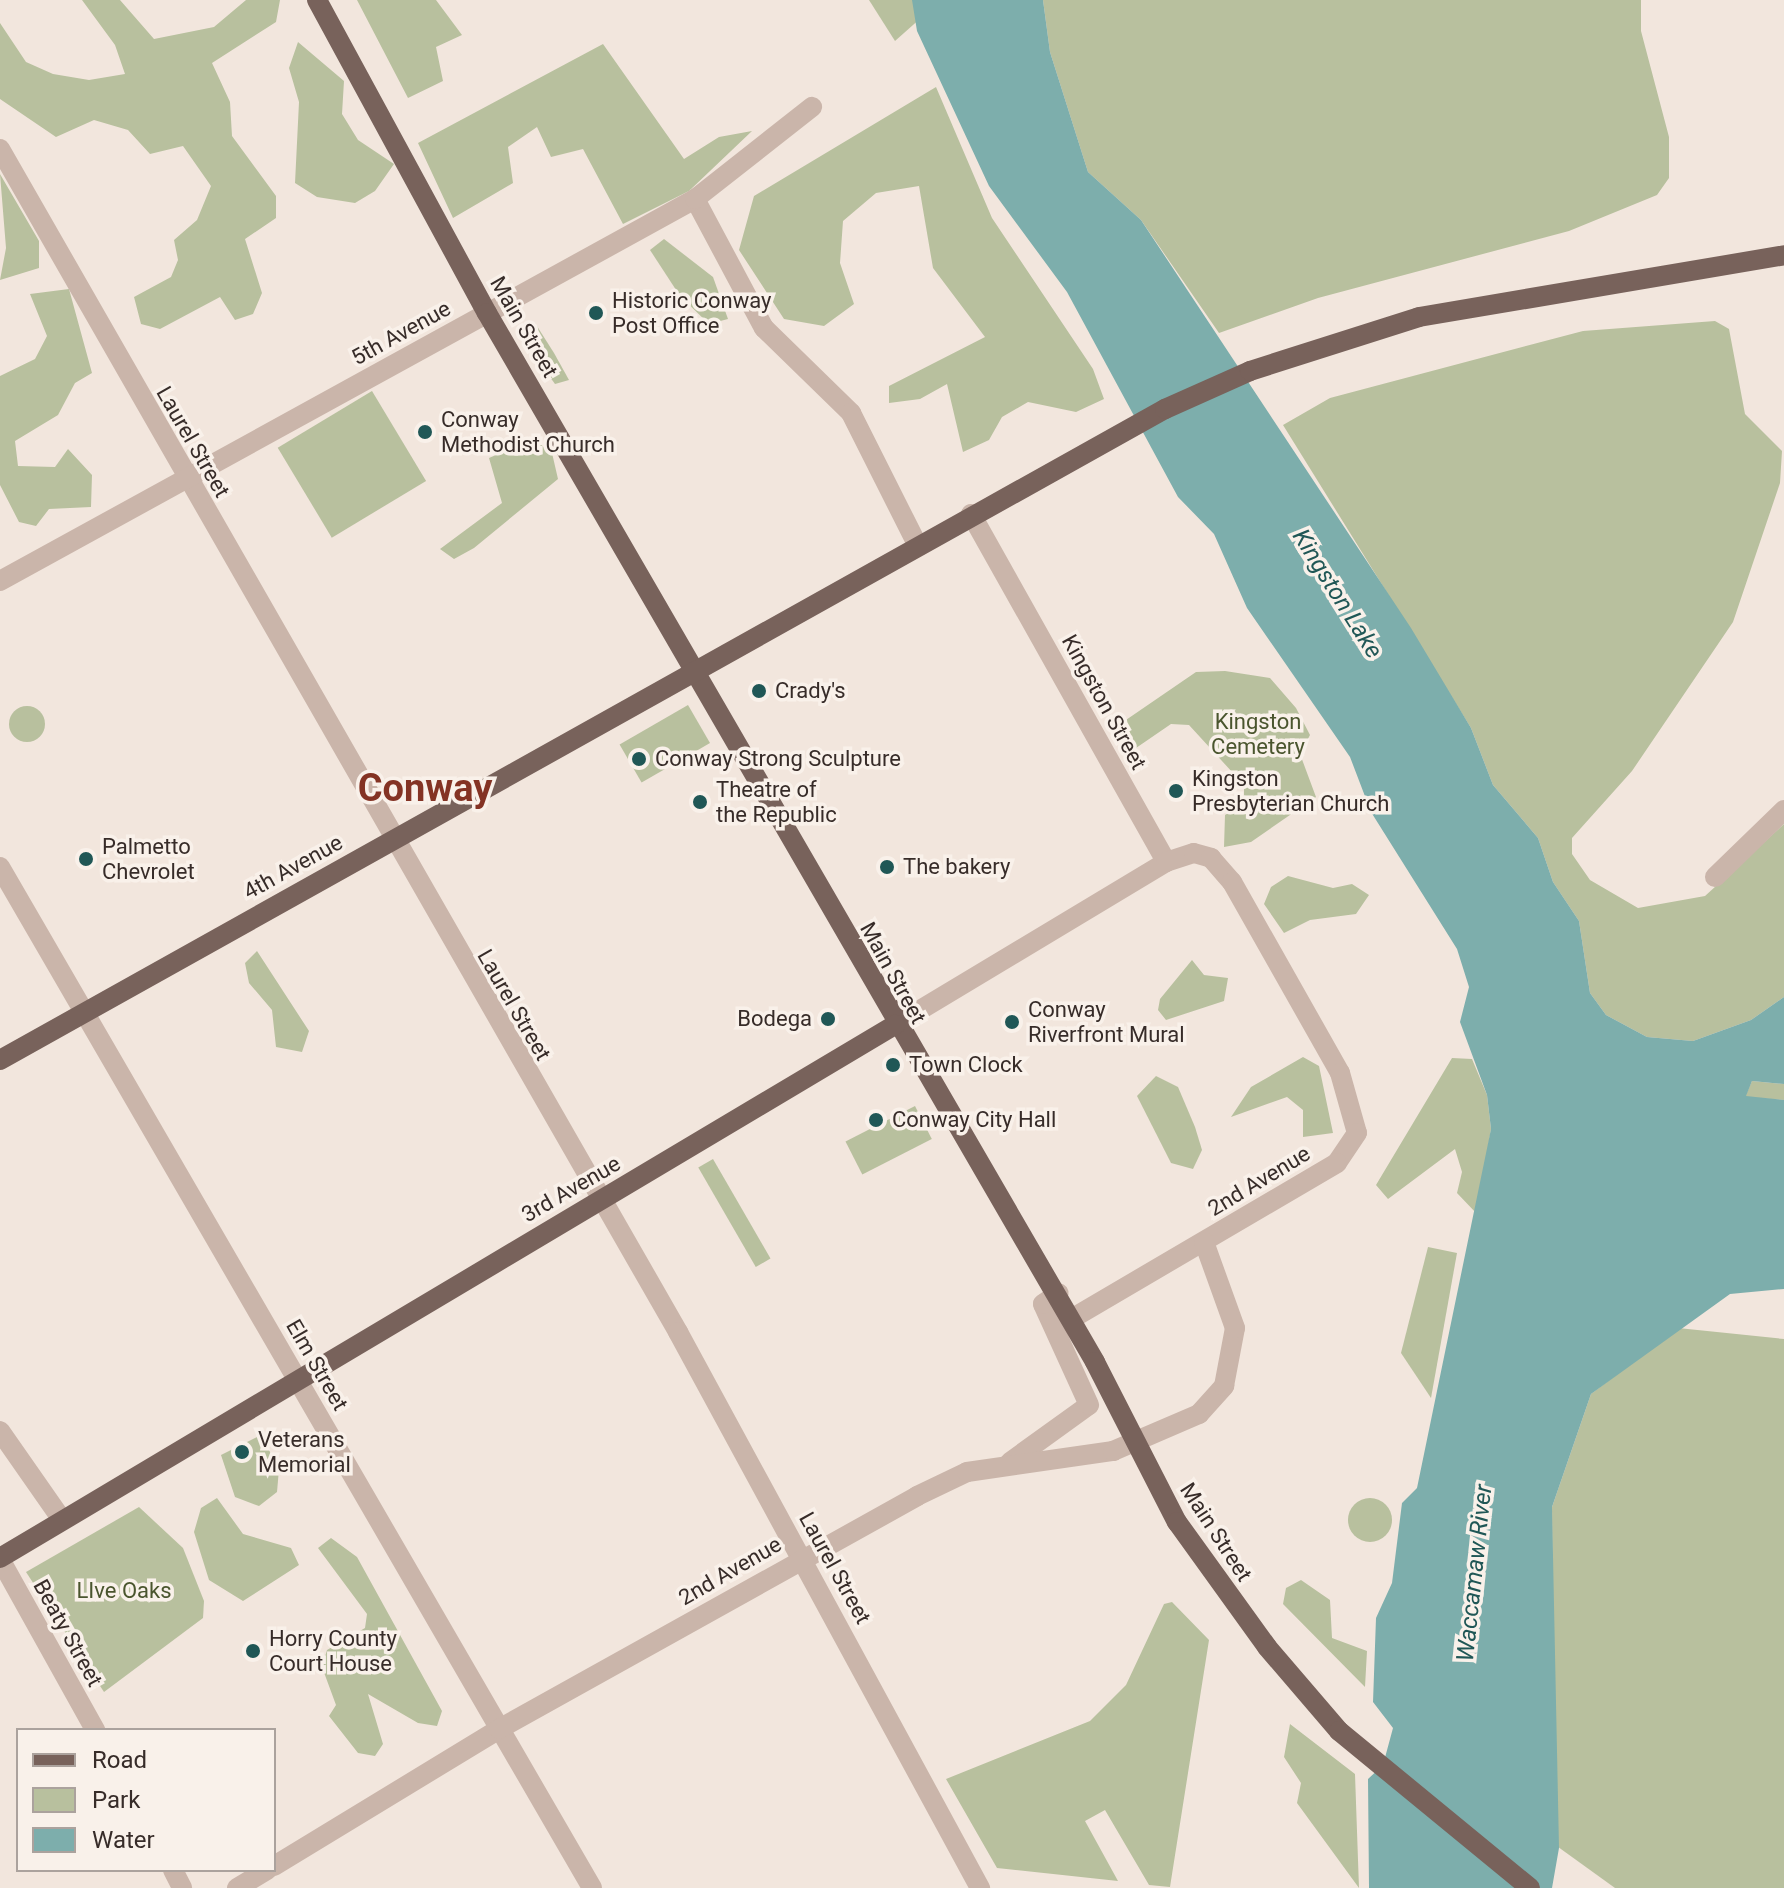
<!DOCTYPE html>
<html>
<head>
<meta charset="utf-8">
<style>
  body { margin:0 }
  #map { position:relative; width:1784px; height:1888px; overflow:hidden; background:#f2e6dd; font-family:Roboto,sans-serif }
  div>[style] { position:absolute }
  [style*='--x'] { left:calc(var(--x)*1px); top:calc(var(--y)*1px); width:calc(var(--w)*1px); rotate:calc(var(--a)*1deg) }
  .green>* { inset:0; background:#b8c09e; transform-origin:0 0 }
  .round { border-radius:50% }
  .water>* { inset:0; background:#7daeac }
  .minor>* { height:20px; margin:-10px; padding:0 10px; transform-origin:10px; border-radius:10px; background:#cab5aa }
  .major>* { height:20px; margin:-10px; padding:0 10px; transform-origin:10px; border-radius:10px; background:#78625b }
  .major-bridge>* { height:20px; margin:-10px; padding:0 10px; transform-origin:10px; border-radius:10px; background:#78625b }
  .dots>* { width:22px; height:22px; translate:-50% -50%; box-sizing:border-box; border:4px solid #f9f1ea; border-radius:50% }
  span { translate:-50% -50%; white-space:nowrap; text-align:center; line-height:1.15; -webkit-text-stroke:7px #f9f1ea; paint-order:stroke }
  .poi-label { font-size:22px; color:#372c29 }
  .left { translate:0 -50%; text-align:left }
  .right { translate:-100% -50%; text-align:right }
  .street-label { font-size:22px; color:#372c29 }
  .park-label { font-size:22px; color:#4a552e }
  .water-label { font-size:24px; color:#205756; font-style:italic }
  .town-label { font-size:38px; color:#843324; font-weight:700 }
  .legend { position:absolute; left:16px; top:1728px; width:260px; height:144px; box-sizing:border-box; background:#f9f1ea; border:2px solid #aba29d; margin:0; padding:10px 14px; list-style:none; font-size:24px; color:#372c29 }
  .legend li { display:flex; align-items:center; gap:16px; height:40px }
  .legend b { width:40px; border:2px solid #aba29d }
</style>
</head>
<body>
<div id="map">
  <div class="green">
    <i style="clip-path:polygon(82px 0,120px 0,154px 39px,214px 27px,246px 0,280px 0,276px 22px,212px 63px,230px 102px,232px 136px,276px 196px,276px 218px,245px 239px,262px 293px,253px 314px,235px 320px,220px 297px,160px 329px,141px 324px,134px 297px,171px 277px,178px 260px,174px 240px,197px 220px,211px 186px,183px 146px,150px 154px,128px 130px,94px 120px,56px 137px,0 99px,0 23px,26px 62px,53px 74px,89px 80px,125px 74px,115px 45px)"></i>
    <i style="clip-path:polygon(357px 0,436px 0,462px 35px,436px 47px,443px 81px,408px 98px)"></i>
    <i style="clip-path:polygon(869px 0,923px 0,922px 17px,895px 41px)"></i>
    <i style="clip-path:polygon(1043px 0,1641px 0,1641px 31px,1669px 137px,1669px 178px,1657px 195px,1569px 231px,1318px 298px,1219px 333px,1141px 220px,1088px 172px,1050px 52px)"></i>
    <i style="clip-path:polygon(298px 42px,344px 81px,342px 114px,358px 140px,394px 164px,375px 191px,355px 203px,317px 197px,295px 183px,299px 102px,289px 68px)"></i>
    <i style="clip-path:polygon(603px 44px,684px 159px,719px 137px,752px 131px,689px 191px,623px 224px,583px 149px,551px 157px,537px 127px,508px 147px,513px 183px,453px 218px,418px 143px)"></i>
    <i style="clip-path:polygon(936px 87px,992px 218px,1093px 369px,1104px 399px,1076px 412px,1028px 402px,1002px 417px,989px 440px,963px 452px,947px 384px,920px 399px,889px 403px,889px 386px,985px 337px,933px 268px,919px 186px,876px 193px,843px 221px,840px 263px,854px 304px,824px 326px,784px 319px,739px 250px,754px 196px)"></i>
    <i style="clip-path:polygon(0 174px,39px 241px,39px 268px,0 280px,6px 248px)"></i>
    <i style="clip-path:polygon(664px 239px,713px 277px,728px 319px,709px 324px,680px 296px,650px 250px)"></i>
    <i style="clip-path:polygon(69px 289px,92px 373px,75px 383px,58px 415px,15px 441px,18px 466px,55px 467px,68px 449px,92px 475px,91px 507px,49px 509px,36px 526px,19px 522px,0 485px,0 376px,35px 359px,47px 336px,30px 294px)"></i>
    <i style="clip-path:polygon(1715px 321px,1729px 329px,1745px 414px,1782px 451px,1780px 483px,1733px 622px,1632px 771px,1572px 838px,1572px 854px,1590px 880px,1638px 908px,1705px 896px,1784px 824px,1784px 997px,1751px 1020px,1693px 1041px,1647px 1037px,1606px 1015px,1590px 993px,1579px 921px,1553px 882px,1538px 838px,1493px 785px,1471px 728px,1283px 425px,1330px 398px,1583px 331px)"></i>
    <i style="clip-path:polygon(535px 323px,554px 353px,569px 380px,555px 384px,516px 330px)"></i>
    <i style="left:372px;top:391px;width:105px;height:110px;rotate:59deg"></i>
    <i style="clip-path:polygon(533px 439px,552px 453px,558px 479px,474px 548px,454px 559px,440px 549px,502px 503px,489px 458px)"></i>
    <i style="clip-path:polygon(1225px 671px,1270px 678px,1296px 708px,1310px 735px,1300px 754px,1316px 797px,1251px 842px,1224px 847px,1225px 815px,1244px 804px,1244px 785px,1189px 725px,1171px 724px,1136px 748px,1123px 722px,1196px 672px)"></i>
    <i style="left:688px;top:705px;width:44px;height:79px;rotate:60deg"></i>
    <i class="round" style="left:9px;top:706px;width:36px;height:36px"></i>
    <i style="clip-path:polygon(1288px 876px,1333px 888px,1352px 884px,1369px 895px,1356px 914px,1310px 920px,1284px 933px,1264px 904px,1271px 887px)"></i>
    <i style="clip-path:polygon(257px 951px,309px 1031px,302px 1052px,276px 1047px,272px 1010px,249px 983px,245px 963px)"></i>
    <i style="clip-path:polygon(1192px 960px,1204px 975px,1228px 978px,1224px 1001px,1166px 1020px,1158px 1010px,1160px 999px)"></i>
    <i style="clip-path:polygon(1303px 1057px,1319px 1066px,1333px 1133px,1303px 1137px,1303px 1110px,1287px 1097px,1231px 1117px,1251px 1087px)"></i>
    <i style="clip-path:polygon(1452px 1058px,1472px 1059px,1487px 1095px,1491px 1129px,1477px 1214px,1457px 1193px,1462px 1172px,1455px 1149px,1388px 1199px,1376px 1185px)"></i>
    <i style="clip-path:polygon(1156px 1076px,1178px 1087px,1195px 1127px,1202px 1150px,1193px 1169px,1171px 1163px,1137px 1096px)"></i>
    <i style="clip-path:polygon(1752px 1081px,1784px 1084px,1784px 1100px,1745px 1097px)"></i>
    <i style="left:915px;top:1106px;width:37px;height:78px;rotate:63deg"></i>
    <i style="left:713px;top:1159px;width:115px;height:17px;rotate:60deg"></i>
    <i style="clip-path:polygon(1428px 1247px,1457px 1253px,1431px 1398px,1401px 1353px)"></i>
    <i style="clip-path:polygon(1678px 1328px,1784px 1339px,1784px 1888px,1615px 1888px,1554px 1844px,1552px 1507px,1591px 1394px)"></i>
    <i style="clip-path:polygon(261px 1435px,279px 1469px,277px 1492px,259px 1506px,235px 1497px,221px 1455px)"></i>
    <i style="clip-path:polygon(217px 1498px,243px 1534px,291px 1548px,299px 1565px,243px 1601px,209px 1580px,194px 1532px,201px 1508px)"></i>
    <i class="round" style="left:1348px;top:1498px;width:44px;height:44px"></i>
    <i style="clip-path:polygon(139px 1507px,183px 1548px,204px 1601px,203px 1618px,104px 1692px,26px 1572px)"></i>
    <i style="clip-path:polygon(331px 1538px,357px 1557px,442px 1711px,437px 1726px,418px 1723px,368px 1694px,383px 1744px,375px 1756px,358px 1753px,329px 1716px,336px 1705px,322px 1667px,327px 1650px,365px 1628px,367px 1614px,318px 1548px)"></i>
    <i style="clip-path:polygon(1301px 1580px,1330px 1600px,1332px 1638px,1367px 1651px,1365px 1687px,1283px 1604px,1286px 1588px)"></i>
    <i style="clip-path:polygon(1172px 1602px,1209px 1640px,1170px 1887px,1149px 1885px,1105px 1810px,1085px 1821px,1118px 1881px,997px 1868px,946px 1779px,1090px 1721px,1126px 1685px,1164px 1604px)"></i>
    <i style="clip-path:polygon(1290px 1724px,1355px 1774px,1359px 1888px,1297px 1803px,1301px 1783px,1284px 1757px)"></i>
  </div>
  <div class="water">
    <i style="clip-path:polygon(912px 0,1043px 0,1050px 52px,1088px 172px,1141px 220px,1411px 628px,1471px 728px,1493px 785px,1538px 838px,1553px 882px,1579px 921px,1590px 993px,1606px 1015px,1647px 1037px,1693px 1041px,1751px 1020px,1784px 997px,1784px 1084px,1752px 1081px,1746px 1096px,1784px 1100px,1784px 1289px,1730px 1294px,1591px 1394px,1552px 1507px,1559px 1848px,1552px 1888px,1369px 1888px,1368px 1779px,1383px 1765px,1393px 1728px,1373px 1702px,1376px 1618px,1392px 1583px,1402px 1503px,1417px 1488px,1491px 1129px,1487px 1095px,1460px 1022px,1469px 987px,1457px 949px,1371px 812px,1350px 757px,1247px 608px,1214px 534px,1178px 497px,1067px 292px,989px 186px,917px 31px)"></i>
  </div>
  <div class="minor">
    <i style="--x:0;--y:149;--w:1364;--a:60.18"></i>
    <i style="--x:678;--y:1332;--w:633;--a:61.49"></i>
    <i style="--x:695;--y:199;--w:146;--a:61.9"></i>
    <i style="--x:764;--y:328;--w:122;--a:44.3"></i>
    <i style="--x:851;--y:413;--w:147;--a:63.3"></i>
    <i style="--x:971;--y:514;--w:399;--a:60.7"></i>
    <i style="--x:0;--y:581;--w:793;--a:-28.79"></i>
    <i style="--x:695;--y:199;--w:149;--a:-38.2"></i>
    <i style="--x:0;--y:867;--w:1180;--a:59.89"></i>
    <i style="--x:1715;--y:877;--w:96;--a:-44.2"></i>
    <i style="--x:895;--y:1025;--w:316;--a:-31"></i>
    <i style="--x:1166;--y:862;--w:29;--a:-18"></i>
    <i style="--x:1194;--y:853;--w:18;--a:16"></i>
    <i style="--x:1211;--y:858;--w:32;--a:49"></i>
    <i style="--x:1232;--y:882;--w:219;--a:60.5"></i>
    <i style="--x:1340;--y:1073;--w:62;--a:74.2"></i>
    <i style="--x:1357;--y:1133;--w:36;--a:124"></i>
    <i style="--x:1337;--y:1163;--w:304;--a:149.6"></i>
    <i style="--x:0;--y:1431;--w:108;--a:55.1"></i>
    <i style="--x:1010;--y:1462;--w:97;--a:-35.8"></i>
    <i style="--x:1089;--y:1405;--w:111;--a:-114.5"></i>
    <i style="--x:1043;--y:1304;--w:19;--a:-35"></i>
    <i style="--x:0;--y:1559;--w:196;--a:60.9"></i>
    <i style="--x:274;--y:1866;--w:263;--a:-31.3"></i>
    <i style="--x:499;--y:1729;--w:479;--a:-29.1"></i>
    <i style="--x:917;--y:1496;--w:55;--a:-25.6"></i>
    <i style="--x:967;--y:1472;--w:148;--a:-8.2"></i>
    <i style="--x:1113;--y:1451;--w:94;--a:-23.3"></i>
    <i style="--x:1199;--y:1414;--w:38;--a:-48"></i>
    <i style="--x:1224;--y:1386;--w:59;--a:-79.3"></i>
    <i style="--x:1235;--y:1328;--w:91;--a:-109.8"></i>
    <i style="--x:173;--y:1870;--w:20;--a:63"></i>
    <i style="--x:237;--y:1888;--w:35;--a:-31"></i>
  </div>
  <div class="major">
    <i style="--x:317;--y:0;--w:356;--a:61.5"></i>
    <i style="--x:487;--y:313;--w:1212;--a:59.9"></i>
    <i style="--x:0;--y:1060;--w:1335;--a:-29.2"></i>
    <i style="--x:1165;--y:409;--w:93;--a:-24.1"></i>
    <i style="--x:1250;--y:371;--w:177;--a:-17.7"></i>
    <i style="--x:1419;--y:317;--w:370;--a:-9.6"></i>
    <i style="--x:0;--y:1558;--w:1042;--a:-30.78"></i>
  </div>
  <div class="major-bridge">
    <i style="--x:1095;--y:1362;--w:180;--a:62.9"></i>
    <i style="--x:1177;--y:1522;--w:154;--a:54.2"></i>
    <i style="--x:1267;--y:1647;--w:111;--a:49.4"></i>
    <i style="--x:1339;--y:1731;--w:247;--a:39.4"></i>
  </div>
  <div class="dots">
    <i style="left:596px;top:313px;background:#205756"></i>
    <i style="left:425px;top:432px;background:#205756"></i>
    <i style="left:759px;top:691px;background:#205756"></i>
    <i style="left:639px;top:759px;background:#205756"></i>
    <i style="left:1176px;top:791px;background:#205756"></i>
    <i style="left:700px;top:802px;background:#205756"></i>
    <i style="left:86px;top:859px;background:#205756"></i>
    <i style="left:887px;top:867px;background:#205756"></i>
    <i style="left:828px;top:1019px;background:#205756"></i>
    <i style="left:1012px;top:1022px;background:#205756"></i>
    <i style="left:893px;top:1065px;background:#205756"></i>
    <i style="left:876px;top:1120px;background:#205756"></i>
    <i style="left:242px;top:1452px;background:#205756"></i>
    <i style="left:253px;top:1651px;background:#205756"></i>
  </div>
  <div class="poi-label">
    <span class="left" style="left:612px;top:313px">Historic Conway<br>Post Office</span>
    <span class="left" style="left:441px;top:432px">Conway<br>Methodist Church</span>
    <span class="left" style="left:775px;top:691px">Crady's</span>
    <span class="left" style="left:655px;top:759px">Conway Strong Sculpture</span>
    <span class="left" style="left:1192px;top:791px">Kingston<br>Presbyterian Church</span>
    <span class="left" style="left:716px;top:802px">Theatre of<br>the Republic</span>
    <span class="left" style="left:102px;top:859px">Palmetto<br>Chevrolet</span>
    <span class="left" style="left:903px;top:867px">The bakery</span>
    <span class="left" style="left:1028px;top:1022px">Conway<br>Riverfront Mural</span>
    <span class="right" style="left:812px;top:1019px">Bodega</span>
    <span class="left" style="left:909px;top:1065px">Town Clock</span>
    <span class="left" style="left:892px;top:1120px">Conway City Hall</span>
    <span class="left" style="left:258px;top:1452px">Veterans<br>Memorial</span>
    <span class="left" style="left:269px;top:1651px">Horry County<br>Court House</span>
  </div>
  <div class="street-label">
    <span style="left:524px;top:327px;rotate:60deg">Main Street</span>
    <span style="left:401px;top:333px;rotate:-29deg">5th Avenue</span>
    <span style="left:193px;top:442px;rotate:60deg">Laurel Street</span>
    <span style="left:1104px;top:702px;rotate:61deg">Kingston Street</span>
    <span style="left:293px;top:867px;rotate:-29deg">4th Avenue</span>
    <span style="left:893px;top:973px;rotate:61deg">Main Street</span>
    <span style="left:514px;top:1005px;rotate:60deg">Laurel Street</span>
    <span style="left:1259px;top:1181px;rotate:-31deg">2nd Avenue</span>
    <span style="left:571px;top:1189px;rotate:-30deg">3rd Avenue</span>
    <span style="left:317px;top:1365px;rotate:60deg">Elm Street</span>
    <span style="left:1216px;top:1532px;rotate:57deg">Main Street</span>
    <span style="left:835px;top:1568px;rotate:61deg">Laurel Street</span>
    <span style="left:730px;top:1571px;rotate:-30deg">2nd Avenue</span>
    <span style="left:68px;top:1633px;rotate:61deg">Beaty Street</span>
  </div>
  <div class="park-label">
    <span style="left:1258px;top:734px">Kingston<br>Cemetery</span>
    <span style="left:124px;top:1591px">LIve Oaks</span>
  </div>
  <div class="water-label">
    <span style="left:1337px;top:594px;rotate:58deg">Kingston Lake</span>
    <span style="left:1475px;top:1573px;rotate:-84deg">Waccamaw River</span>
  </div>
  <div class="town-label">
    <span style="left:425px;top:789px">Conway</span>
  </div>
  <ul class="legend">
  <li><b style="height:10px;background:#78625b"></b>Road</li>
  <li><b style="height:22px;background:#b8c09e"></b>Park</li>
  <li><b style="height:22px;background:#7daeac"></b>Water</li>
  </ul>
</div>
</body>
</html>
